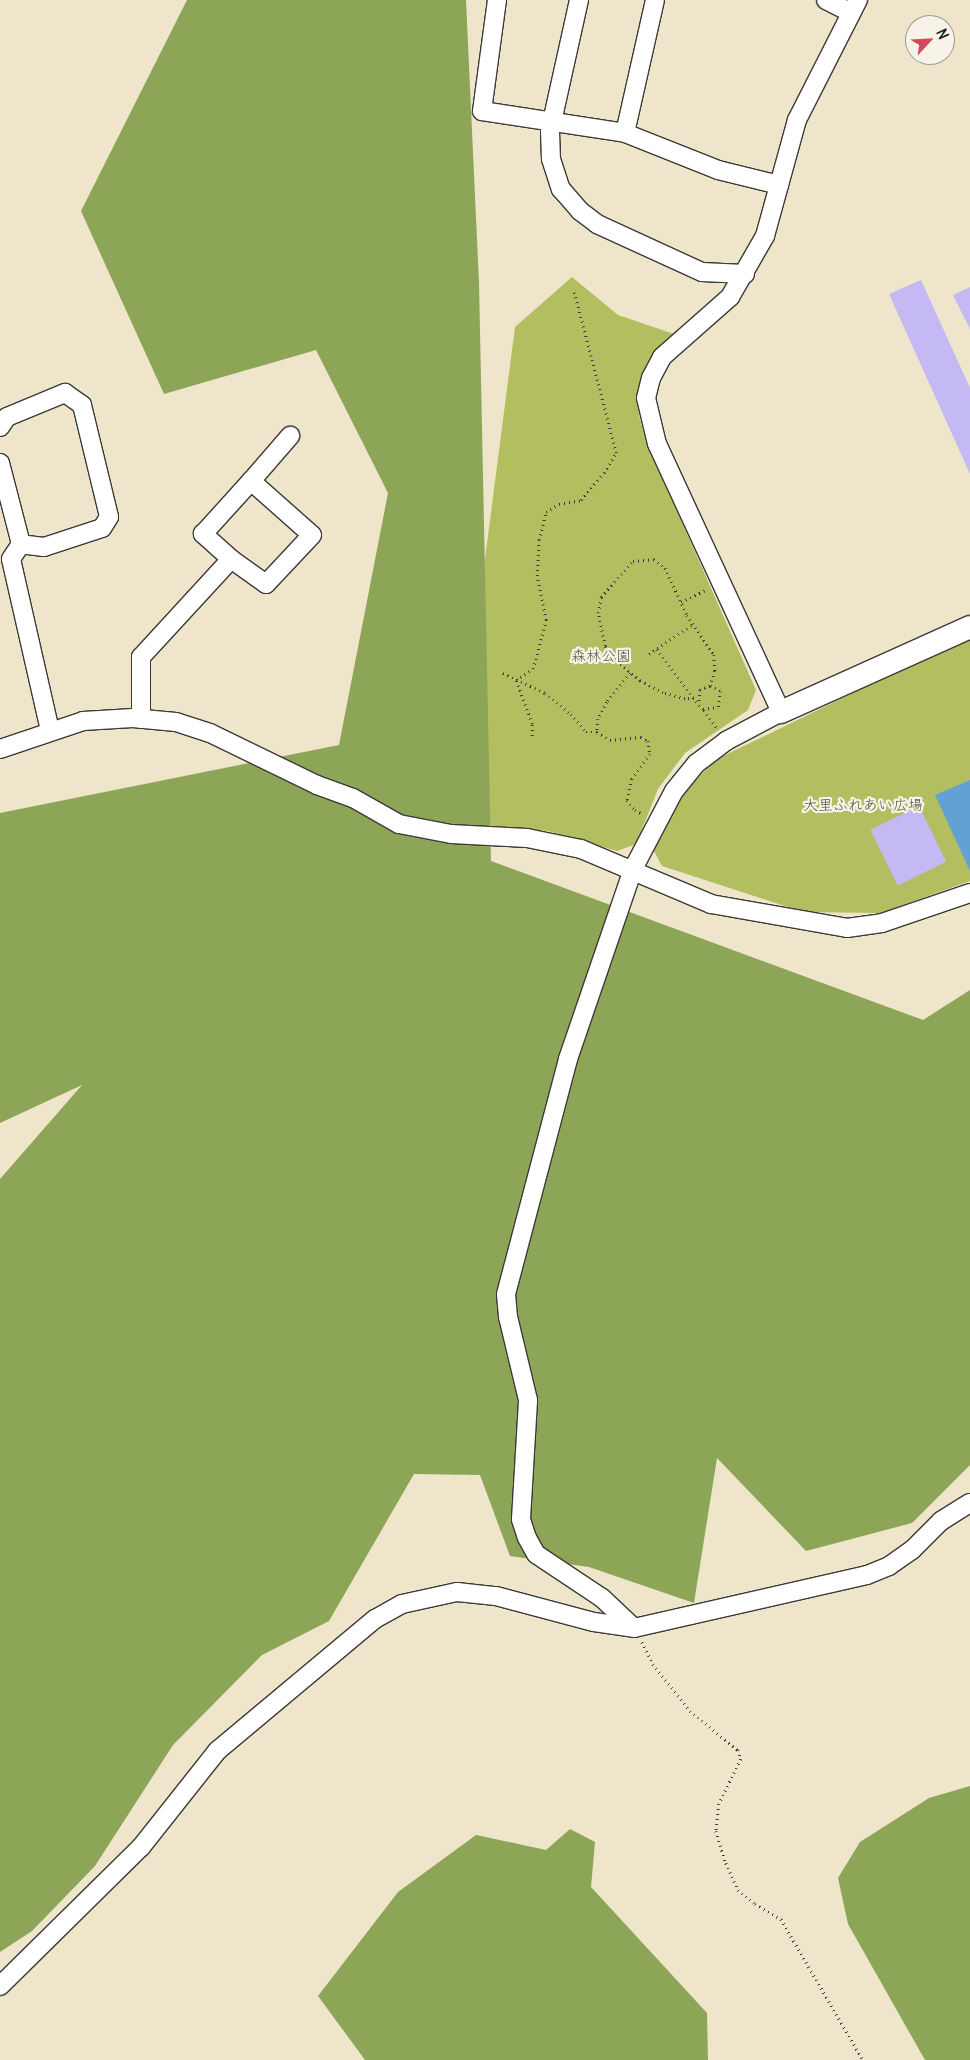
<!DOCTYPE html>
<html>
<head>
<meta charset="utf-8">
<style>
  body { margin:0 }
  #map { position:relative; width:970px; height:2060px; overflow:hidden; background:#eee5ca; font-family:Delius,"Klee One",sans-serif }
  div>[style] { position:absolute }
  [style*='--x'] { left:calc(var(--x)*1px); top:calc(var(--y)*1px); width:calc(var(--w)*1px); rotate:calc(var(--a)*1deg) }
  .green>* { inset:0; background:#b2be60 }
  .forest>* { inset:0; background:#8da556 }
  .water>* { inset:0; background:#63a1d5 }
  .building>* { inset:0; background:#c4b9f4; transform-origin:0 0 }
  .path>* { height:2.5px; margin-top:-1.25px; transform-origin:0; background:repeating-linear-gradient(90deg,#3c3a36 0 1px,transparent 0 5px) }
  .roads { filter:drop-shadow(1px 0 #3c3a36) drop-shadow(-1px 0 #3c3a36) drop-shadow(0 1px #3c3a36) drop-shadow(0 -1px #3c3a36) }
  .minor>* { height:18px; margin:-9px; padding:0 9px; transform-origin:9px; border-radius:9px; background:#fff }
  .tertiary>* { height:22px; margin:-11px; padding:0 11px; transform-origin:11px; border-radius:11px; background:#fff }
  span { translate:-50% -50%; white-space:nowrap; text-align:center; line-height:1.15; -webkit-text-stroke:4.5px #f7f3e8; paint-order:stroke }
  .park-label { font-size:15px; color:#505534 }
  .north { position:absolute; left:905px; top:15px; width:50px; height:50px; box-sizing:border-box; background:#f7f3e8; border:1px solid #9f9d96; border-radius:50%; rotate:65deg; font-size:14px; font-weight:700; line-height:20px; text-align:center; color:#1c1c1c }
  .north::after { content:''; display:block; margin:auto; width:18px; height:22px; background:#d1495b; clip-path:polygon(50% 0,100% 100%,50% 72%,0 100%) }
</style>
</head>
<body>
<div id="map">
  <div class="green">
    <i style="clip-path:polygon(572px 277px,618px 315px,674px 334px,641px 387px,639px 415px,646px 441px,756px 690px,748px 710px,685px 753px,658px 789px,636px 844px,617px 851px,548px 831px,451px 822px,515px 327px)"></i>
    <i style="clip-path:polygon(970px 636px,970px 881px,881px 913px,803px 912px,662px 866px,654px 851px,677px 800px,715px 760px)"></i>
  </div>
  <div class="forest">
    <i style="clip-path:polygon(187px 0,466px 0,479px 283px,491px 861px,923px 1020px,970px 990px,970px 1465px,912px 1523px,806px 1551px,717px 1458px,694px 1603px,589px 1567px,510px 1556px,480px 1475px,414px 1474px,329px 1621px,262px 1655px,173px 1745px,95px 1866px,32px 1931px,0 1952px,0 1179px,82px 1085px,0 1123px,0 813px,339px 745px,388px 493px,316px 350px,164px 394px,81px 211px)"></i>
    <i style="clip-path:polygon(970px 1786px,970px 2060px,925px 2060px,848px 1924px,838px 1878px,860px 1842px,929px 1798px)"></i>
    <i style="clip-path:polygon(570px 1829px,595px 1842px,591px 1887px,707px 2013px,708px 2060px,365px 2060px,318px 1996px,398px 1892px,476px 1835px,546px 1850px)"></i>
  </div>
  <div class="water">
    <i style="clip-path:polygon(970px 780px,970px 871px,935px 795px)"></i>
  </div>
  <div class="building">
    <i style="clip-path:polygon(921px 280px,970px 388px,970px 474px,889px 294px)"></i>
    <i style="clip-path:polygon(970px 287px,970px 329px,953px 295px)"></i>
    <i style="left:919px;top:806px;width:62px;height:54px;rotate:64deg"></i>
  </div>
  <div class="path">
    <i style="--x:681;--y:602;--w:28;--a:-26"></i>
    <i style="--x:657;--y:649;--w:70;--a:53.1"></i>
    <i style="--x:699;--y:705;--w:6;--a:45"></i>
    <i style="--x:703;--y:709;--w:15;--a:-8"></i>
    <i style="--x:718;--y:707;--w:16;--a:-83"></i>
    <i style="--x:720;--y:691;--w:11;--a:-153"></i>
    <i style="--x:710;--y:686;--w:11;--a:158"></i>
    <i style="--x:700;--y:690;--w:15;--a:94"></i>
    <i style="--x:649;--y:654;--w:53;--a:-34.3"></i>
    <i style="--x:503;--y:673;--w:47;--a:25.5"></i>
    <i style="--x:545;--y:693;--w:33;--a:39"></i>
    <i style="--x:571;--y:714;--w:23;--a:50"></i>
    <i style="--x:586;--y:732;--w:11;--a:0"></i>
    <i style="--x:630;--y:673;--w:37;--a:128"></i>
    <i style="--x:607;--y:702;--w:19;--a:118"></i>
    <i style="--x:598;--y:719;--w:13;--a:94"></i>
    <i style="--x:597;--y:732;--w:15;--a:32"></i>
    <i style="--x:610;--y:740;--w:31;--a:-6"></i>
    <i style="--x:641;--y:737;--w:8;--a:30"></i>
    <i style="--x:648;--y:741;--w:13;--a:81"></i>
    <i style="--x:650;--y:754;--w:31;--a:126"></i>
    <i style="--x:632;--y:779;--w:22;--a:103"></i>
    <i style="--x:627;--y:800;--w:13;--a:51"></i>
    <i style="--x:635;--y:810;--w:9;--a:27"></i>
    <i style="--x:694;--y:698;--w:9;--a:174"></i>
    <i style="--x:685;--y:699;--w:23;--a:-165"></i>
    <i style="--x:663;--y:693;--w:26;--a:-152"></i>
    <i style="--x:640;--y:681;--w:33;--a:-139"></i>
    <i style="--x:615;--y:659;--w:16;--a:-128"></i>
    <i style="--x:605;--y:646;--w:34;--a:-102"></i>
    <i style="--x:598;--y:613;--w:16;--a:-79"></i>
    <i style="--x:601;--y:597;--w:48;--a:-48.4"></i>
    <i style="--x:633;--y:561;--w:21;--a:-5"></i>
    <i style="--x:654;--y:559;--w:14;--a:39"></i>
    <i style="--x:665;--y:568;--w:52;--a:64.9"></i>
    <i style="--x:687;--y:615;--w:48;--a:56"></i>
    <i style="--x:714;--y:655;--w:16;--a:86"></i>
    <i style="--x:715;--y:671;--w:16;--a:108"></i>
    <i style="--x:704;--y:710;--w:22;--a:54"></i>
    <i style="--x:532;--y:736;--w:12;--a:-90"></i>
    <i style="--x:532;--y:724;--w:47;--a:-110"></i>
    <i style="--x:516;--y:680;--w:20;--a:-33"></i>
    <i style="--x:533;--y:669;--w:51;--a:-75.1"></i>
    <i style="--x:546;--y:620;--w:45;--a:-101.6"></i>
    <i style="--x:537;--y:576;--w:36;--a:-87"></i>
    <i style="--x:539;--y:540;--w:29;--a:-76"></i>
    <i style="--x:546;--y:512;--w:15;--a:-32"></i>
    <i style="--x:559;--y:504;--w:22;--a:-10"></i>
    <i style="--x:581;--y:500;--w:35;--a:-50"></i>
    <i style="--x:604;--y:473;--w:23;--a:-59"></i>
    <i style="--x:616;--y:453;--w:166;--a:-104.6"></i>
    <i style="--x:642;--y:1642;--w:25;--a:63"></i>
    <i style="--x:653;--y:1664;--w:60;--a:51.8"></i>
    <i style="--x:690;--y:1711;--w:62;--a:39.1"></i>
    <i style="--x:738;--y:1750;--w:9;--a:72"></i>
    <i style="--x:741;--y:1759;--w:50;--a:116.1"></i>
    <i style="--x:719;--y:1804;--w:27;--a:96"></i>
    <i style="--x:716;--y:1831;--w:34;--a:73"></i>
    <i style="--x:726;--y:1863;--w:30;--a:66"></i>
    <i style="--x:738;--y:1890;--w:22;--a:39"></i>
    <i style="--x:755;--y:1904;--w:30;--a:30"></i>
    <i style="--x:781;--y:1919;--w:163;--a:59.8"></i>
  </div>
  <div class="roads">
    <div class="minor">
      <i style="--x:497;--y:0;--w:112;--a:97.7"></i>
      <i style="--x:482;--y:111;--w:145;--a:8.7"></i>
      <i style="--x:625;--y:133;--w:100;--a:21.7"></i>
      <i style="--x:718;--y:170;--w:63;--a:13.8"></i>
      <i style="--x:579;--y:0;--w:134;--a:102.5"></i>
      <i style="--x:550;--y:131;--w:28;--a:88"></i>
      <i style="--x:551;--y:159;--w:32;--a:72"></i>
      <i style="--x:561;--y:189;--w:29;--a:49"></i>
      <i style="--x:580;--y:211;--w:21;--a:37"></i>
      <i style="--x:597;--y:224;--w:115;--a:24.6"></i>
      <i style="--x:702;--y:272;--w:43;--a:2.7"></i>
      <i style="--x:826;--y:0;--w:28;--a:27"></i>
      <i style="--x:625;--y:133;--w:136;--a:-77.3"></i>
      <i style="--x:0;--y:427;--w:12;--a:-55"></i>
      <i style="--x:7;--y:417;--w:63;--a:-22.5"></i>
      <i style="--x:65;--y:393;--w:21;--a:35"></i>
      <i style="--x:82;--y:405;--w:115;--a:76.4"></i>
      <i style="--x:109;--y:517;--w:13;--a:122"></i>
      <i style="--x:102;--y:528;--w:61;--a:161.9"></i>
      <i style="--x:44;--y:547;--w:23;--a:-173"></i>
      <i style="--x:0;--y:463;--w:84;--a:75.5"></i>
      <i style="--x:21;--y:544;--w:18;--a:124"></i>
      <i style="--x:11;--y:559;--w:176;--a:77.2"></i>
      <i style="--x:251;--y:481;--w:60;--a:-49.1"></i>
      <i style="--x:141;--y:719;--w:62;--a:-90"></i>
      <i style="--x:141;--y:657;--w:133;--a:-47.4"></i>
      <i style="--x:231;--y:559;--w:38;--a:-138"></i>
      <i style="--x:203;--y:534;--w:72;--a:-47.8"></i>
      <i style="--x:251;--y:481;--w:81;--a:41.5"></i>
      <i style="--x:312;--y:535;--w:67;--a:133.2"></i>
      <i style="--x:266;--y:584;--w:43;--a:-144.5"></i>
      <i style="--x:0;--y:749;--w:88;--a:-18.6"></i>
      <i style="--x:83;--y:721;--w:50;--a:-3.4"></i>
      <i style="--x:133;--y:718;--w:43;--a:5.3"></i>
      <i style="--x:176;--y:722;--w:36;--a:18"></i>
      <i style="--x:210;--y:733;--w:119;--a:25.9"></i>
      <i style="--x:317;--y:785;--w:38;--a:20"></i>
      <i style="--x:353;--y:798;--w:53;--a:29.5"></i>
      <i style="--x:399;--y:824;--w:53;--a:10.9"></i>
      <i style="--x:451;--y:834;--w:76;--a:3"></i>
      <i style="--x:527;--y:838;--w:55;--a:11.5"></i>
      <i style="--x:581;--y:849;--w:141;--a:22.9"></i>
      <i style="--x:711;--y:904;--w:138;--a:10"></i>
      <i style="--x:847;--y:928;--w:35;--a:-8"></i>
      <i style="--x:882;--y:923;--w:93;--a:-18.8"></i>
      <i style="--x:634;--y:1628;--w:44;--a:-136.8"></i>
      <i style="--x:602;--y:1598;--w:79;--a:-146.3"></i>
      <i style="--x:536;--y:1554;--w:18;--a:-119"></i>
      <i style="--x:527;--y:1538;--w:20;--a:-108"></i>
      <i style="--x:521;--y:1519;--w:119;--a:-86.6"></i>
      <i style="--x:528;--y:1400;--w:85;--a:-103.5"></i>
      <i style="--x:508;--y:1317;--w:23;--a:-95"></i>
      <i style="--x:506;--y:1294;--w:243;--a:-75.2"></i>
      <i style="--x:568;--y:1059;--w:201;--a:-71.1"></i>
      <i style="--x:633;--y:869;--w:88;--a:-62.3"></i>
      <i style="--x:674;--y:791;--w:36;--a:-51"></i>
      <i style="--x:697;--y:763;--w:36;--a:-37"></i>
      <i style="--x:726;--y:741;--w:62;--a:-27.8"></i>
      <i style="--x:781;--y:712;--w:295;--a:-114.8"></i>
      <i style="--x:657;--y:444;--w:47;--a:-103.4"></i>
      <i style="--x:646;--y:398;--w:21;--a:-76"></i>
      <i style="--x:651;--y:378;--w:24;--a:-62"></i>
      <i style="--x:662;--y:357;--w:91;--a:-41.4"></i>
      <i style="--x:730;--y:297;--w:70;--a:-60.2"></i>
      <i style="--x:765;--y:236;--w:120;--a:-74.6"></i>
      <i style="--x:797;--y:120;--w:135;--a:-63.1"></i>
      <i style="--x:0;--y:1986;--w:198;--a:-44.6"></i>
      <i style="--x:141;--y:1847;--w:122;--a:-51.6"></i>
      <i style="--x:217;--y:1751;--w:206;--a:-39.9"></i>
      <i style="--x:375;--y:1619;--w:31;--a:-29"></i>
      <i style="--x:402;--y:1604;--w:56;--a:-12.3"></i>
      <i style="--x:457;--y:1592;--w:39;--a:6"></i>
      <i style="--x:496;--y:1596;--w:101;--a:14.9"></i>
      <i style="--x:594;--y:1622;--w:40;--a:8.5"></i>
      <i style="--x:634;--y:1628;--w:239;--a:-12.8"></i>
      <i style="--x:867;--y:1575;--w:24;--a:-22"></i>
      <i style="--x:889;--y:1566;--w:28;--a:-35"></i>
      <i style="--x:912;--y:1550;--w:41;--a:-45"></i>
      <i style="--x:941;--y:1521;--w:34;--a:-32"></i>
    </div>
    <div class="tertiary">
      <i style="--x:781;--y:712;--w:207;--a:-24.2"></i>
    </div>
  </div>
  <div class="park-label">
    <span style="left:601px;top:656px">森林公園</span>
    <span style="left:863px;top:805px">大里ふれあい広場</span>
  </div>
  <div class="north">N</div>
</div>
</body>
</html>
